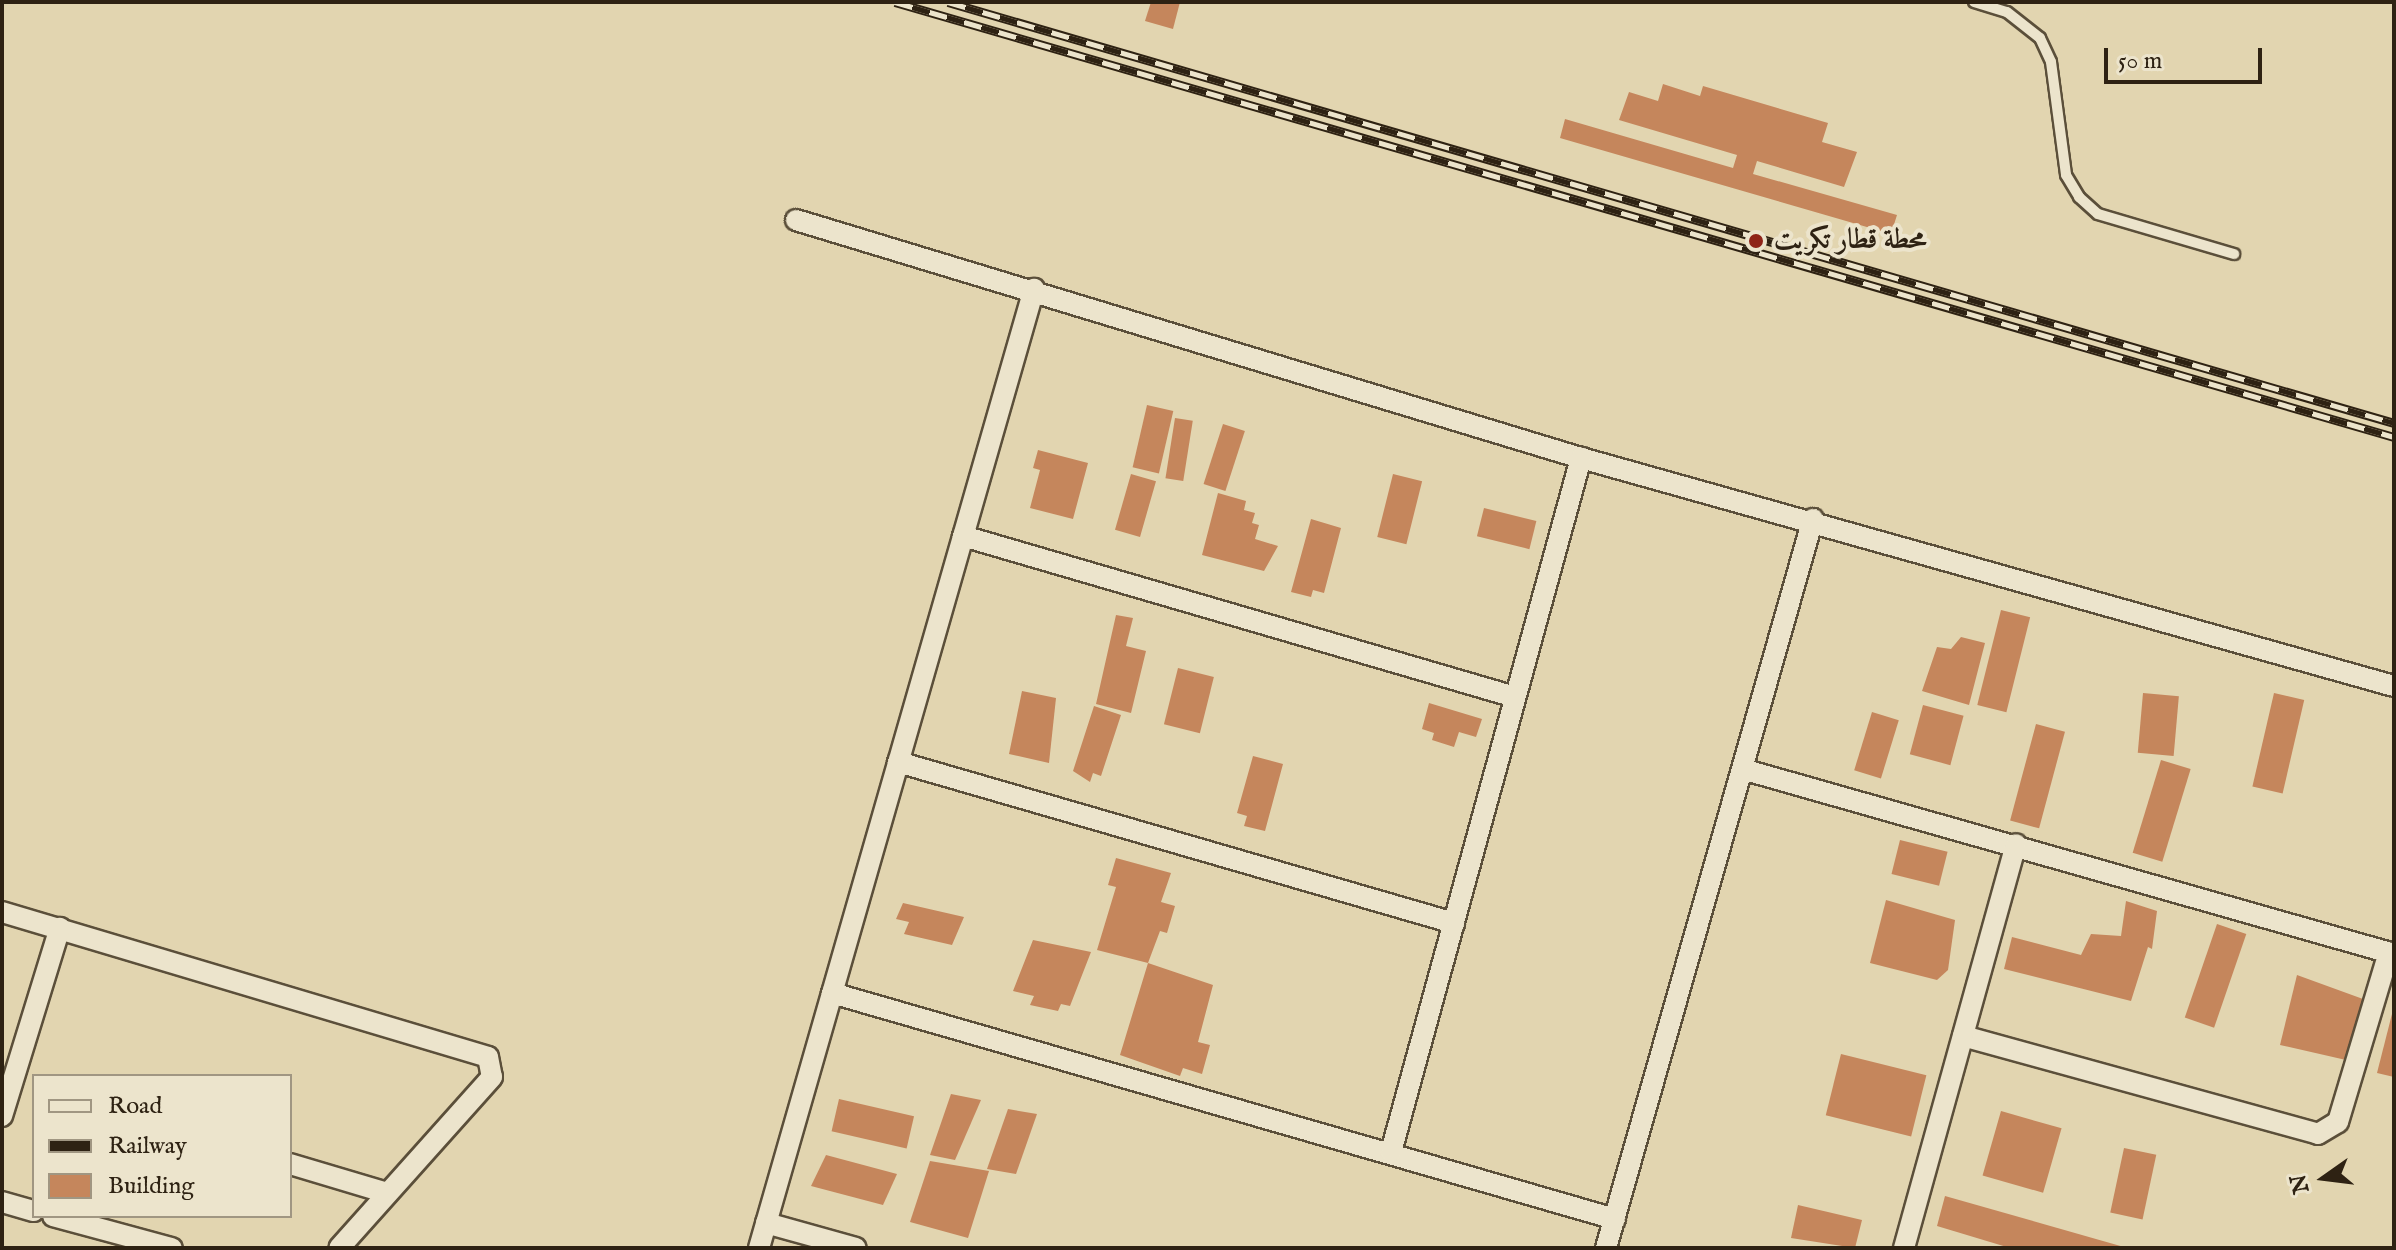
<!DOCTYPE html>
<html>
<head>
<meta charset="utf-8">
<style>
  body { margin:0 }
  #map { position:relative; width:2396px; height:1250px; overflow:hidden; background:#e2d5b0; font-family:"IM FELL English",Amiri,serif }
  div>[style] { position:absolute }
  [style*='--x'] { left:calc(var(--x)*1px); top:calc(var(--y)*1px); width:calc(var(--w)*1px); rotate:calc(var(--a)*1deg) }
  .building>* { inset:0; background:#c5865c; transform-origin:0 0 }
  .roads { filter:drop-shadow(2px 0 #5b4f3a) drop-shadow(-2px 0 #5b4f3a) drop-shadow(0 2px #5b4f3a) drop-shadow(0 -2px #5b4f3a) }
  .lane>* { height:10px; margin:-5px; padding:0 5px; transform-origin:5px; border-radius:5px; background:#ece4cc }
  .street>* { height:20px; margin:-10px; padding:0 10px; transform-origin:10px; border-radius:10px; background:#ece4cc }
  .rail>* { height:9px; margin-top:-4.5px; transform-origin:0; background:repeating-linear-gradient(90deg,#ece4cc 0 18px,#2e2213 0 36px); box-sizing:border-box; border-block:2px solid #2e2213 }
  .dots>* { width:22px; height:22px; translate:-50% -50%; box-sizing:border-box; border:4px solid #ece4cc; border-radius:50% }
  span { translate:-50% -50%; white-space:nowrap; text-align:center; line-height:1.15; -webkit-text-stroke:8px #ece4cc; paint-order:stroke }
  .poi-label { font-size:28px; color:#2e2213; font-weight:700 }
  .left { translate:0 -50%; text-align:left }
  .frame { position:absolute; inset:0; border:4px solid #2e2213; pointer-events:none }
  .legend { position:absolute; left:32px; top:1074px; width:260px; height:144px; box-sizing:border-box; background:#ece4cc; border:2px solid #a09682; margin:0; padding:10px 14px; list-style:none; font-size:24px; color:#2e2213 }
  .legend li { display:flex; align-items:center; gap:16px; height:40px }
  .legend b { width:40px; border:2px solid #a09682 }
  .north { position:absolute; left:2284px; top:1138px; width:80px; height:80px; -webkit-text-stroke:6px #ece4cc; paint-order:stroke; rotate:256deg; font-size:22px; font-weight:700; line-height:32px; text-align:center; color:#2e2213 }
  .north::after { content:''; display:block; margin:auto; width:28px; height:36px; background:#2e2213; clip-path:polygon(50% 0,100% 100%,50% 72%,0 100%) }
  .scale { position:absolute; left:2104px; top:48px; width:158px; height:36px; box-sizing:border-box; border:4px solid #2e2213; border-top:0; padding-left:10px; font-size:24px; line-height:28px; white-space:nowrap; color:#2e2213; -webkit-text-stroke:6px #ece4cc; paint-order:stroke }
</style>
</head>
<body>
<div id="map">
  <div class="building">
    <i style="clip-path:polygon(1151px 2px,1180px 2px,1173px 29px,1145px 21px)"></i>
    <i style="clip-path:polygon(1663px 84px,1700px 96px,1703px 86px,1828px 123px,1822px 142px,1857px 152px,1844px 187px,1757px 161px,1753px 174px,1897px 215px,1891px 234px,1560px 138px,1565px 119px,1733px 168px,1737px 155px,1619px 120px,1629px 92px,1658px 101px)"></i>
    <i style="left:1147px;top:405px;width:27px;height:64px;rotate:13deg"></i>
    <i style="left:1175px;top:418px;width:18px;height:61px;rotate:9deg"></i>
    <i style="left:1223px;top:424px;width:23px;height:63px;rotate:18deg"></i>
    <i style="clip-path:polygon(1038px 450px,1088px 463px,1073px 519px,1030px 508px,1040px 470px,1033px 468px)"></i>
    <i style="left:1131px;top:474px;width:26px;height:58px;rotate:16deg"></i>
    <i style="left:1393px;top:474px;width:30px;height:65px;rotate:14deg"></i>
    <i style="clip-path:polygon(1218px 493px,1246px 501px,1244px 510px,1255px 513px,1252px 523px,1259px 525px,1255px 539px,1278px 546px,1264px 571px,1202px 555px)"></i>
    <i style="left:1484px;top:508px;width:54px;height:29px;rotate:14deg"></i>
    <i style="clip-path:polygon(1311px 519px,1341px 528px,1324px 593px,1313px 590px,1311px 597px,1291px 592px)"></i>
    <i style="left:2001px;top:610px;width:30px;height:98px;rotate:14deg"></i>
    <i style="clip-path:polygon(1116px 615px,1133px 618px,1126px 646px,1146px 651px,1131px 713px,1096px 704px)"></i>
    <i style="clip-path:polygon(1961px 637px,1985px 643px,1969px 705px,1922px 691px,1937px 647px,1951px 649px)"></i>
    <i style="left:1178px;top:668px;width:37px;height:58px;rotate:14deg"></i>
    <i style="clip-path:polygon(1022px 691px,1056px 698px,1049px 763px,1009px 754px)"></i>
    <i style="left:2143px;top:693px;width:36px;height:60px;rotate:5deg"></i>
    <i style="left:2274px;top:693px;width:31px;height:96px;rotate:13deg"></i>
    <i style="clip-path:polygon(1429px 703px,1482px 719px,1476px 737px,1459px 732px,1454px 747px,1432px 740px,1434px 733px,1422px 729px)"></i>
    <i style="left:1923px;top:705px;width:42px;height:51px;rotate:15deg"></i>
    <i style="clip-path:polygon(1094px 706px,1121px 715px,1101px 776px,1093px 773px,1090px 782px,1073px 771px)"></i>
    <i style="left:1872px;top:712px;width:28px;height:61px;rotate:17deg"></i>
    <i style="left:2036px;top:724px;width:30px;height:100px;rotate:15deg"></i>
    <i style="clip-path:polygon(1253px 756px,1283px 764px,1265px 831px,1244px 826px,1247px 816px,1237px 813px)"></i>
    <i style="left:2161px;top:760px;width:31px;height:97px;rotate:17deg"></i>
    <i style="left:1900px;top:840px;width:49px;height:35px;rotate:14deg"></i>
    <i style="clip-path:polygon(1116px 858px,1171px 873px,1161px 902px,1175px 906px,1167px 933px,1160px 931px,1148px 963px,1097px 950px,1116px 887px,1108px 885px)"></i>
    <i style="clip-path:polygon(1886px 900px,1955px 920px,1948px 970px,1937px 980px,1870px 963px)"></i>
    <i style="clip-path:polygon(2126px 901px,2157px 911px,2152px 949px,2148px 947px,2131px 1001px,2004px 969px,2012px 937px,2081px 955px,2091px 934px,2121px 936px)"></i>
    <i style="clip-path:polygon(903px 903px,964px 917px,952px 945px,904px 934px,909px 922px,896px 919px)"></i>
    <i style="left:2217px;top:924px;width:31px;height:99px;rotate:19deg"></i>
    <i style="clip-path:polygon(1033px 940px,1091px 952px,1070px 1006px,1061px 1004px,1058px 1011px,1030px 1005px,1034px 996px,1013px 991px)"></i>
    <i style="clip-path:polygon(1148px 963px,1213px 985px,1198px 1042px,1210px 1045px,1202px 1074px,1183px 1068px,1180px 1076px,1120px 1055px)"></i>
    <i style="clip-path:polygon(2297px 975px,2363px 999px,2346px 1060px,2280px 1045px)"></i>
    <i style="clip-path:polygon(2393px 1010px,2394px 1011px,2394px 1077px,2377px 1073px)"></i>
    <i style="left:1841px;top:1054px;width:88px;height:63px;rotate:14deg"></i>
    <i style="clip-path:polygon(951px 1094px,981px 1100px,955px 1160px,930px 1155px)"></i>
    <i style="left:839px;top:1099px;width:77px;height:33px;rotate:13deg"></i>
    <i style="clip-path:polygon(1008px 1109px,1037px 1114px,1016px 1174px,987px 1169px)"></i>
    <i style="left:2001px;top:1111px;width:63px;height:67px;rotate:16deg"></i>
    <i style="left:2124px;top:1148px;width:33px;height:66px;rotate:12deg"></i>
    <i style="clip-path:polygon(826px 1155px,897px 1174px,883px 1205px,811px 1186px)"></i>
    <i style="clip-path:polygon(930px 1161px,989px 1171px,968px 1238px,910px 1222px)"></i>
    <i style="clip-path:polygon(1945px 1196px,2124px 1247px,2124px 1248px,2010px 1248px,1937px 1226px)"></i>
    <i style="clip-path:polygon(1798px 1205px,1862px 1220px,1855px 1248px,1791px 1238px)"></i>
  </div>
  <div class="roads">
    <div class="lane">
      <i style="--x:1974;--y:2;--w:34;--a:17"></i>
      <i style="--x:2007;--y:12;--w:42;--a:38.2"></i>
      <i style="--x:2040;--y:38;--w:26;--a:65"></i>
      <i style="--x:2051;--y:62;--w:114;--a:82.4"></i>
      <i style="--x:2066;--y:175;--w:26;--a:59"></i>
      <i style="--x:2079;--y:197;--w:25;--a:42"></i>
      <i style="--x:2098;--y:214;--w:142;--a:16.4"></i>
    </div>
    <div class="street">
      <i style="--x:796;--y:220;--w:820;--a:16.87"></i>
      <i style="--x:1581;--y:458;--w:844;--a:15.67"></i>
      <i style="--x:963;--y:536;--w:575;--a:16.26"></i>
      <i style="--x:898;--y:762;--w:579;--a:16.15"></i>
      <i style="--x:1742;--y:769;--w:678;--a:15.84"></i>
      <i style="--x:2;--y:912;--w:507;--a:16.61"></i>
      <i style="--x:488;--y:1057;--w:20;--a:79"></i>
      <i style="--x:492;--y:1077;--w:229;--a:131.8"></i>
      <i style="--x:832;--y:993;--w:815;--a:16.1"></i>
      <i style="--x:1963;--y:1036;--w:368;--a:15.4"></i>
      <i style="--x:2318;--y:1134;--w:23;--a:-31"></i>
      <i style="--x:2338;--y:1122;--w:177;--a:-73.3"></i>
      <i style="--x:2;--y:1116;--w:197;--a:-72.9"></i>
      <i style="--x:1391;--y:1152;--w:720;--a:-74.69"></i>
      <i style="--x:290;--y:1164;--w:101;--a:16.6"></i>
      <i style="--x:2;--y:1202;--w:33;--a:16"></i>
      <i style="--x:53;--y:1216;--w:123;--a:15.1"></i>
      <i style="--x:766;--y:1223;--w:93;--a:15.5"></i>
      <i style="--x:759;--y:1248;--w:998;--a:-74"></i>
      <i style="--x:1606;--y:1248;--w:758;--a:-74.15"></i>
      <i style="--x:1904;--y:1248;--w:419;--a:-74.5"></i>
    </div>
  </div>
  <div class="rail">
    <i style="--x:895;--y:2;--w:1561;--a:16.18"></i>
    <i style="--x:948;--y:2;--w:1506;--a:16.23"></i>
  </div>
  <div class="dots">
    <i style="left:1756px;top:241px;background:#8f2418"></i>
  </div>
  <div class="poi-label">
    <span class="left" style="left:1774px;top:241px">محطة قطار تكريت</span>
  </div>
  <div class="frame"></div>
  <ul class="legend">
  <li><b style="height:10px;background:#ece4cc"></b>Road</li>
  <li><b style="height:10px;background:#2e2213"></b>Railway</li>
  <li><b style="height:22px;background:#c5865c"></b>Building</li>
  </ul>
  <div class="north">N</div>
  <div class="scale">50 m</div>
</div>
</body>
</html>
